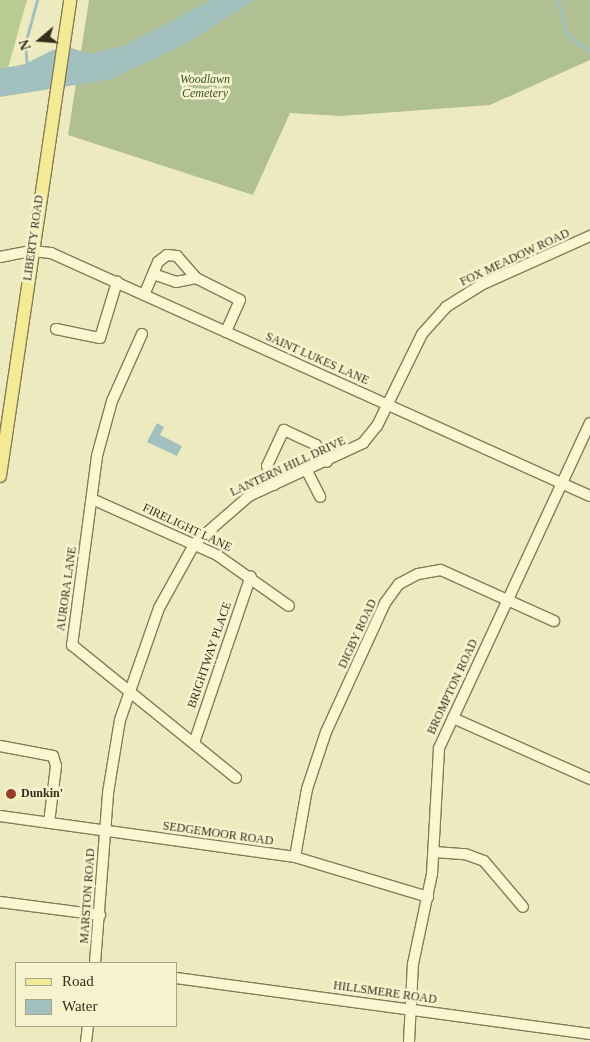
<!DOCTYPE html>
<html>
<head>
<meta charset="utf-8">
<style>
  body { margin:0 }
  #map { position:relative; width:590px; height:1042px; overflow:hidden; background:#eeeabf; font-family:"Times New Roman",serif }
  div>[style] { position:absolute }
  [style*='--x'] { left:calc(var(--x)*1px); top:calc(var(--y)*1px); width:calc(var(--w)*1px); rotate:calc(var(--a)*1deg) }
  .green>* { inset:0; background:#b8cc93 }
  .cemetery>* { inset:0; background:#b0c092 }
  .water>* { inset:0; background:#a2c0bd }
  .stream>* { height:3px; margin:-1.5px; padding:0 1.5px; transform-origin:1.5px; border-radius:1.5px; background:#a2c0bd }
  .roads { filter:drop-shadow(1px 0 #867b57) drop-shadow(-1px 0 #867b57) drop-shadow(0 1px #867b57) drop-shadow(0 -1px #867b57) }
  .minor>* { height:10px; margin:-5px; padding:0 5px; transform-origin:5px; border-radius:5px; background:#f9f6d2 }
  .major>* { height:12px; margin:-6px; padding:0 6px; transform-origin:6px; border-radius:6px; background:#f2ea95 }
  .dots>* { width:14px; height:14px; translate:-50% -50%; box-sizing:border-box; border:2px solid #f5f3ce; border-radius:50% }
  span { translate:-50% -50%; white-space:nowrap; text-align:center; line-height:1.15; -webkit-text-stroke:5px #f5f3ce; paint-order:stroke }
  .park-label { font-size:12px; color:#3b5222; font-style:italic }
  .street-label { font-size:12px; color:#362e1c }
  .poi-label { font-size:12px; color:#362e1c; font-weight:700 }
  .left { translate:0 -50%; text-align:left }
  .legend { position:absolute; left:15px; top:962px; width:162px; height:65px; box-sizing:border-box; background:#f5f3ce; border:1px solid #a9a487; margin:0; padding:6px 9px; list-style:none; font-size:15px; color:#362e1c }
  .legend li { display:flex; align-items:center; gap:10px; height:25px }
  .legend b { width:25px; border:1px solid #a9a487 }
  .north { position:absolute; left:15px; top:15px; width:50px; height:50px; -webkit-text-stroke:4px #f5f3ce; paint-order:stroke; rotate:252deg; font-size:14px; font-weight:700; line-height:20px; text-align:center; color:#362e1c }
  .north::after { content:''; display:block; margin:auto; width:18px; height:22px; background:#362e1c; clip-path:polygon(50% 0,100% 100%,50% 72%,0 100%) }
</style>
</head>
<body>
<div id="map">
  <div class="green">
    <i style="clip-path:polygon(0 0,27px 0,0 97px)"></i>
  </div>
  <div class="cemetery">
    <i style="clip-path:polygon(89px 0,590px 0,590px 60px,490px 105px,341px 116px,290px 113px,253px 195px,68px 135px)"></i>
  </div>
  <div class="water">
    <i style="clip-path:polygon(212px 0,255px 0,189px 42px,112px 79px,0 97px,0 69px,25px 64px,53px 50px,71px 48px,90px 54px,123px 46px)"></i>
    <i style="clip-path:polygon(157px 423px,164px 427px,160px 435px,182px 446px,177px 456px,147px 442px)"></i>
  </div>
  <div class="stream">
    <i style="--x:558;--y:0;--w:36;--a:76"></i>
    <i style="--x:567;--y:35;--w:28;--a:35"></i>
    <i style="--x:27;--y:67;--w:23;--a:-95"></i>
    <i style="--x:25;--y:44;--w:46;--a:-74.7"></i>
  </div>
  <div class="roads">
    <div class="minor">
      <i style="--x:0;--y:257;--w:33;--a:-11"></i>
      <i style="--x:32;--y:251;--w:19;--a:6"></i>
      <i style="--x:51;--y:253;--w:591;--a:24.27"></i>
      <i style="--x:153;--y:274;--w:24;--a:19"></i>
      <i style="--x:176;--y:282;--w:20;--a:-11"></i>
      <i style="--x:144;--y:295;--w:36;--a:-67"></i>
      <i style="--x:158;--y:262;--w:11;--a:-38"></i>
      <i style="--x:167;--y:255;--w:10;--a:6"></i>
      <i style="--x:177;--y:256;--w:29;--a:49"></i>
      <i style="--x:196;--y:278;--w:49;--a:26.6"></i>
      <i style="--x:240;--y:300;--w:35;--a:114"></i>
      <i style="--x:56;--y:329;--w:45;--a:11.6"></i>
      <i style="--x:100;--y:338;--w:59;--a:-73.1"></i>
      <i style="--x:142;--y:334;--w:73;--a:114.1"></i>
      <i style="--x:112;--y:401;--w:57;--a:105.3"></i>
      <i style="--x:97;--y:456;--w:191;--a:97.5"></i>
      <i style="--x:72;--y:645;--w:211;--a:39"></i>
      <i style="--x:307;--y:471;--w:29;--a:63"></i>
      <i style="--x:274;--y:485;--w:20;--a:-110"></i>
      <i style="--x:267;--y:466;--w:40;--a:-65"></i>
      <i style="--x:284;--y:430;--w:35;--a:25"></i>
      <i style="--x:316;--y:445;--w:20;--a:57"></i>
      <i style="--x:92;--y:499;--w:137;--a:24.1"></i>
      <i style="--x:217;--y:555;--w:88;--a:35.3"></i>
      <i style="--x:453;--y:718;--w:150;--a:24"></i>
      <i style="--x:194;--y:743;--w:176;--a:-71.2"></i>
      <i style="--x:0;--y:746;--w:54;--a:10.7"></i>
      <i style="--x:53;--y:756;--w:10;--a:73"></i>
      <i style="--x:56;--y:766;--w:57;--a:97"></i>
      <i style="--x:0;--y:816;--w:298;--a:7.9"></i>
      <i style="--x:295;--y:857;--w:139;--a:16.7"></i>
      <i style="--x:434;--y:852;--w:31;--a:4"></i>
      <i style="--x:465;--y:854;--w:20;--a:20"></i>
      <i style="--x:484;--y:861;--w:60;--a:49.7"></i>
      <i style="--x:295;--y:857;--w:69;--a:-80"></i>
      <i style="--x:307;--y:789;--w:60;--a:-71.6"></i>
      <i style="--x:326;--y:732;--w:142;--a:-65.4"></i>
      <i style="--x:385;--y:603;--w:24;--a:-54"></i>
      <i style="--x:399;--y:584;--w:21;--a:-28"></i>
      <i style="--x:418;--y:574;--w:23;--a:-10"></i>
      <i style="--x:441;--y:570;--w:124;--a:24.3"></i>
      <i style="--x:0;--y:902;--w:101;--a:7.4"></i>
      <i style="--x:95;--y:963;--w:170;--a:-85.6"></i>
      <i style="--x:108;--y:793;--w:74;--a:-80.7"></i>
      <i style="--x:120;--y:720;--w:119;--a:-70.8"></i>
      <i style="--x:159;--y:608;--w:74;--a:-61"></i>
      <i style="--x:195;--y:543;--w:72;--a:-41"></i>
      <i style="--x:249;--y:496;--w:126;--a:-24.9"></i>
      <i style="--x:363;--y:443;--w:22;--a:-51"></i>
      <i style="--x:377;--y:426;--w:102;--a:-63.9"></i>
      <i style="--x:422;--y:334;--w:36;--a:-48"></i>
      <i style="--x:446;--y:307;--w:41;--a:-32.2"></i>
      <i style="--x:481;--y:285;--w:120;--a:-24.2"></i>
      <i style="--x:176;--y:978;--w:418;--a:7.7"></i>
      <i style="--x:86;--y:1042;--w:16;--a:-83"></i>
      <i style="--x:409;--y:1042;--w:78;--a:-87.1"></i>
      <i style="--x:413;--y:964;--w:92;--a:-78.1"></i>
      <i style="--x:432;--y:874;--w:126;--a:-86.8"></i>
      <i style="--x:439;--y:748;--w:358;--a:-65.1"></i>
    </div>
    <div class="major">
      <i style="--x:0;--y:476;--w:481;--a:-81.6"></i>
    </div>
  </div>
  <div class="dots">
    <i style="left:11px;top:794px;background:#963f27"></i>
  </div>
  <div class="park-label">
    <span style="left:205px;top:87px">Woodlawn<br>Cemetery</span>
  </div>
  <div class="street-label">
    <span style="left:34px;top:238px;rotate:-82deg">LIBERTY ROAD</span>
    <span style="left:515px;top:258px;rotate:-25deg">FOX MEADOW ROAD</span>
    <span style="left:317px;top:359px;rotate:24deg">SAINT LUKES LANE</span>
    <span style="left:288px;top:467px;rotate:-25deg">LANTERN HILL DRIVE</span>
    <span style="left:187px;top:528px;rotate:25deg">FIRELIGHT LANE</span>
    <span style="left:67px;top:589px;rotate:-82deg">AURORA LANE</span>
    <span style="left:358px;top:634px;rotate:-65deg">DIGBY ROAD</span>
    <span style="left:210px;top:655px;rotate:-71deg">BRIGHTWAY PLACE</span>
    <span style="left:453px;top:687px;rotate:-65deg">BROMPTON ROAD</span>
    <span style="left:218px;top:834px;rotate:8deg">SEDGEMOOR ROAD</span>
    <span style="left:88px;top:896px;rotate:-86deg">MARSTON ROAD</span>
    <span style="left:385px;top:993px;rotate:8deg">HILLSMERE ROAD</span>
  </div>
  <div class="poi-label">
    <span class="left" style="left:21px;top:794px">Dunkin'</span>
  </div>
  <ul class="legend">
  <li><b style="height:6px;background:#f2ea95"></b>Road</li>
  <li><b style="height:14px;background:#a2c0bd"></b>Water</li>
  </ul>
  <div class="north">N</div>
</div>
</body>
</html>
